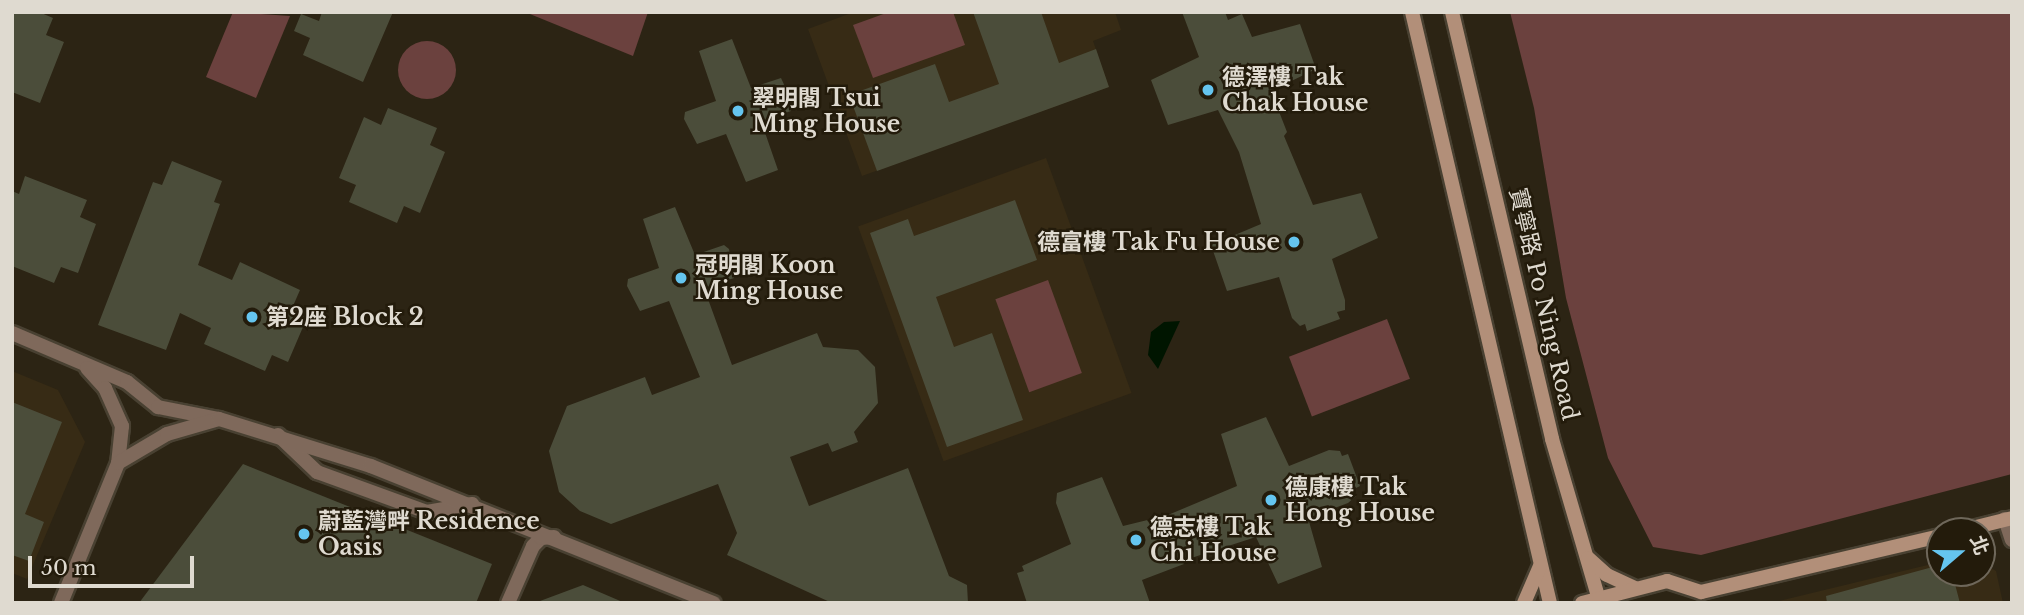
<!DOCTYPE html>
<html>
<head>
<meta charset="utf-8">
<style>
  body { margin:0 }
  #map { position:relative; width:2024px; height:615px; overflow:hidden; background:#2c2414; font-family:"Libre Baskerville","Noto Sans TC",serif }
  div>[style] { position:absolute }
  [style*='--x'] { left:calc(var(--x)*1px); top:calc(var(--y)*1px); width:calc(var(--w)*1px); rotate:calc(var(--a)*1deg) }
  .built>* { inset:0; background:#372b15; transform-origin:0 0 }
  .green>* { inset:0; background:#6b413e; transform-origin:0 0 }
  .round { border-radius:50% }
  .water>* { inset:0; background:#001500 }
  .building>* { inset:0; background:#4b4d3a }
  .roads { filter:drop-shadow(2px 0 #494132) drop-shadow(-2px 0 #494132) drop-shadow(0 2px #494132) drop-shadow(0 -2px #494132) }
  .minor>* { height:14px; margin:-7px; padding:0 7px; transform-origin:7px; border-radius:7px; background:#7f695b }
  .tertiary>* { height:14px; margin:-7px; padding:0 7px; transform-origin:7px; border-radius:7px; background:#7f695b }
  .secondary>* { height:14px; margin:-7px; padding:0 7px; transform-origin:7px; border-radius:7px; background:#b28f79 }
  .dots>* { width:19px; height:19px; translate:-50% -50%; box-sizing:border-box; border:4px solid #231b0b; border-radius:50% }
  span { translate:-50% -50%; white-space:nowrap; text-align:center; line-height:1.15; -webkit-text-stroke:5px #231b0b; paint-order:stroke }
  .poi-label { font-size:23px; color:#dfdad0; font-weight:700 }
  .left { translate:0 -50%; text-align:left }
  .right { translate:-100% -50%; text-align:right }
  .street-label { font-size:23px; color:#dfdad0 }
  .frame { position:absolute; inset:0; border:14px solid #dfdad0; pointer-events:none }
  .north { position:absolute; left:1926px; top:517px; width:70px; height:70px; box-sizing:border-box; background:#231b0b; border:2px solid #6e675a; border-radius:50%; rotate:70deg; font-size:19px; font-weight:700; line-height:28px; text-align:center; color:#dfdad0 }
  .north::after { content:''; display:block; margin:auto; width:24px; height:32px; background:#65c5ef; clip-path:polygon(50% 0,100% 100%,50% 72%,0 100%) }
  .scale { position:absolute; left:28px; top:556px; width:166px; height:32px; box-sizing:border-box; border:4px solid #dfdad0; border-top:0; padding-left:9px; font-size:21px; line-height:24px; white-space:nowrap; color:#dfdad0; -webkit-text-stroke:5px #231b0b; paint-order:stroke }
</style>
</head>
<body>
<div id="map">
  <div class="built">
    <i style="clip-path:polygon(854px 12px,1115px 12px,1121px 30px,1093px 41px,1109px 87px,862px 176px,808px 29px)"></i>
    <i style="left:1046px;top:158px;width:250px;height:200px;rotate:70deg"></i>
    <i style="clip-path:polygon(12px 371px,58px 390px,85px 442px,27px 579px,12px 573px)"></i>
    <i style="clip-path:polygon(1940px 562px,1940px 573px,1982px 573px,1982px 563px,1996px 571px,2003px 603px,1771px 603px)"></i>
  </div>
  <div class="green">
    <i style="clip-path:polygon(233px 12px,290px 16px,256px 98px,206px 77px)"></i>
    <i style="clip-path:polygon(525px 12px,648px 12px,633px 56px)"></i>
    <i style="clip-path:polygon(889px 12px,953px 12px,965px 45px,873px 78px,853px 25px)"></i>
    <i style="clip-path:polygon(1510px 12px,2012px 12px,2012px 474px,1701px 555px,1653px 547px,1608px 458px,1566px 298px,1534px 108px)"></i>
    <i class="round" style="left:398px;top:41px;width:58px;height:58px"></i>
    <i style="left:1048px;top:280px;width:99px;height:56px;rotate:70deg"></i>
    <i style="left:1387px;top:319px;width:64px;height:105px;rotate:69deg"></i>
  </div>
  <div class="water">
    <i style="clip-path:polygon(1180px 321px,1158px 369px,1148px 355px,1151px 332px,1164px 322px)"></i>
  </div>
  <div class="building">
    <i style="clip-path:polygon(12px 12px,39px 12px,53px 18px,46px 35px,64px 42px,40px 103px,12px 92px)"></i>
    <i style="clip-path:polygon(322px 12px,393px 12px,363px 82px,303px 55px,310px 38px,294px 31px,301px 14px,319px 21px)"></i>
    <i style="clip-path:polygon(973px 12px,1041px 12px,1059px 63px,1096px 49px,1109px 87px,877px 171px,849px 95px,935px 64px,949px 102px,999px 84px)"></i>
    <i style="clip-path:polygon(1182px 12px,1225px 12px,1228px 20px,1242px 14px,1252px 37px,1300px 24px,1316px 69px,1271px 91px,1287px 132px,1284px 136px,1313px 205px,1361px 193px,1378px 238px,1332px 259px,1345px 300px,1345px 310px,1337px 312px,1340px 319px,1307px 331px,1305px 324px,1300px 326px,1292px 318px,1279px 277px,1227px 291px,1211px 245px,1261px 224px,1239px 152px,1218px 110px,1168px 125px,1151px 80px,1199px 57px)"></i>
    <i style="clip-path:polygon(732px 39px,751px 88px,781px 78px,793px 104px,791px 111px,761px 121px,778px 170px,746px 182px,726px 134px,697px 144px,684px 119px,685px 112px,716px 101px,699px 51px)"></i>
    <i style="clip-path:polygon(388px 108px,437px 128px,430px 145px,445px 152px,420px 213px,404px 206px,397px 223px,349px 202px,356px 185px,339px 178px,364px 117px,381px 125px)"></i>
    <i style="clip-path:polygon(172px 161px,222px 181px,214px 202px,220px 204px,198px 265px,232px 280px,240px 262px,300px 290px,293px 306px,309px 313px,288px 362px,272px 355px,265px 371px,204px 344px,211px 328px,180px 313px,166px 350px,98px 325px,153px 182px,162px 185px)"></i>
    <i style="clip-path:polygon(25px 176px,87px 200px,80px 217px,96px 224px,78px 273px,61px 267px,54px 283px,12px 266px,12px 191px,19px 194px)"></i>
    <i style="clip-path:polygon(1015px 200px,1037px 260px,936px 297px,954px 347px,992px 333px,1023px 420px,947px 447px,870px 233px,908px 219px,914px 236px)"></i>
    <i style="clip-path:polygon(675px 207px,695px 255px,724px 245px,729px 249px,734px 278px,704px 288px,732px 365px,817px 333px,823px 347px,858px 350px,875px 367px,878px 403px,854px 432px,858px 442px,832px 452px,828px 443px,790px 457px,809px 506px,908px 468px,949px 576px,967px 585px,968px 603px,832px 603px,727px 555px,737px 533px,718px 484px,611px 524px,580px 511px,559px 492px,549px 451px,567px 406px,645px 377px,652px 395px,700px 377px,669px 301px,640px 311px,627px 286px,628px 279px,659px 268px,643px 219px)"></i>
    <i style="clip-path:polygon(12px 402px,62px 422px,25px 514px,44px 522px,29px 561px,12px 555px)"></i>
    <i style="clip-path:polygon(1266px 417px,1289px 466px,1329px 450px,1340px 451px,1342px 456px,1348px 454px,1360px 486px,1354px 489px,1356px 496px,1348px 503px,1308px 518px,1322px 567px,1278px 584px,1256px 537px,1185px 560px,1184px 564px,1142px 580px,1150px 603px,1027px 603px,1017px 573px,1024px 571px,1022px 566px,1071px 544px,1056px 503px,1057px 493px,1102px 477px,1123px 526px,1168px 515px,1237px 486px,1221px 434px)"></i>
    <i style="clip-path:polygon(243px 464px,492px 564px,476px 603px,139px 603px)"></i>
    <i style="clip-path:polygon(1940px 565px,1940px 573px,1952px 573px,1960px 603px,1827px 603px,1826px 596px)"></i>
    <i style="clip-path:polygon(583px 585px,625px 603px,541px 603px,540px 601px)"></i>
  </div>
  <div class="roads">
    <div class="minor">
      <i style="--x:12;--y:333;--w:125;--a:23.1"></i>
      <i style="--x:127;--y:382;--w:40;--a:39"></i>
      <i style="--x:158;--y:407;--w:61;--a:11.3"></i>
      <i style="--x:87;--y:368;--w:27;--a:48"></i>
      <i style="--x:105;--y:388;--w:42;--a:65.9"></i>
      <i style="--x:122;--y:426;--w:37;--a:96"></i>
      <i style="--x:278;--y:435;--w:54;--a:43.5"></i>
      <i style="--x:317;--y:472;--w:117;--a:20"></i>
      <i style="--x:427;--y:512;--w:46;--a:-10.1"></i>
      <i style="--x:2005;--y:519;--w:22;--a:72"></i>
      <i style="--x:508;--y:603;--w:62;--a:-66.3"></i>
      <i style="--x:533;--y:546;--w:11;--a:-45"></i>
      <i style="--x:541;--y:538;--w:13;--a:-4"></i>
    </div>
    <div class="tertiary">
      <i style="--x:61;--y:603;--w:151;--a:-67.8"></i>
      <i style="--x:118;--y:463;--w:57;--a:-30.6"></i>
      <i style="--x:167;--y:434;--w:54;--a:-16.1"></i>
      <i style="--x:219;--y:419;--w:159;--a:17.2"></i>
      <i style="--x:371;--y:466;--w:369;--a:21.8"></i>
    </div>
    <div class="secondary">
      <i style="--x:1412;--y:12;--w:607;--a:76.86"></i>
      <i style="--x:1452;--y:12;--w:439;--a:76.8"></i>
      <i style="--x:1552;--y:439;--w:171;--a:73.7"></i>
      <i style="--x:1960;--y:531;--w:54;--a:-14"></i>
      <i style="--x:1588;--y:558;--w:25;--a:42"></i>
      <i style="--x:1607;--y:575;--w:31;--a:25"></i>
      <i style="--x:1524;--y:603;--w:40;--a:-66.6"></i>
      <i style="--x:1582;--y:603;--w:88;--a:-14.5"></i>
      <i style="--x:1667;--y:581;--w:36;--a:18"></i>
      <i style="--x:1701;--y:592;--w:245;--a:-13.2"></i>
    </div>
  </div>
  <div class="dots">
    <i style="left:1208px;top:90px;background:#65c5ef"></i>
    <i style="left:738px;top:111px;background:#65c5ef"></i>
    <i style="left:1294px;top:242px;background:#65c5ef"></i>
    <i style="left:681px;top:278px;background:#65c5ef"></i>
    <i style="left:252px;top:317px;background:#65c5ef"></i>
    <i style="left:1271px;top:500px;background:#65c5ef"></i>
    <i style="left:304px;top:534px;background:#65c5ef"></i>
    <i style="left:1136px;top:540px;background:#65c5ef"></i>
  </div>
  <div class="poi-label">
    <span class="left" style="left:1222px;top:90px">德澤樓 Tak<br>Chak House</span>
    <span class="left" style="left:752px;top:111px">翠明閣 Tsui<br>Ming House</span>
    <span class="right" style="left:1280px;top:242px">德富樓 Tak Fu House</span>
    <span class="left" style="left:695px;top:278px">冠明閣 Koon<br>Ming House</span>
    <span class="left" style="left:266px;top:317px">第2座 Block 2</span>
    <span class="left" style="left:1285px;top:500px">德康樓 Tak<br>Hong House</span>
    <span class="left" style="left:318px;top:534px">蔚藍灣畔 Residence<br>Oasis</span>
    <span class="left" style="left:1150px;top:540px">德志樓 Tak<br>Chi House</span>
  </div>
  <div class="street-label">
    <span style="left:1544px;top:304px;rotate:77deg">寶寧路 Po Ning Road</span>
  </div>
  <div class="frame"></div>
  <div class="north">北</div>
  <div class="scale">50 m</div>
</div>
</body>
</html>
